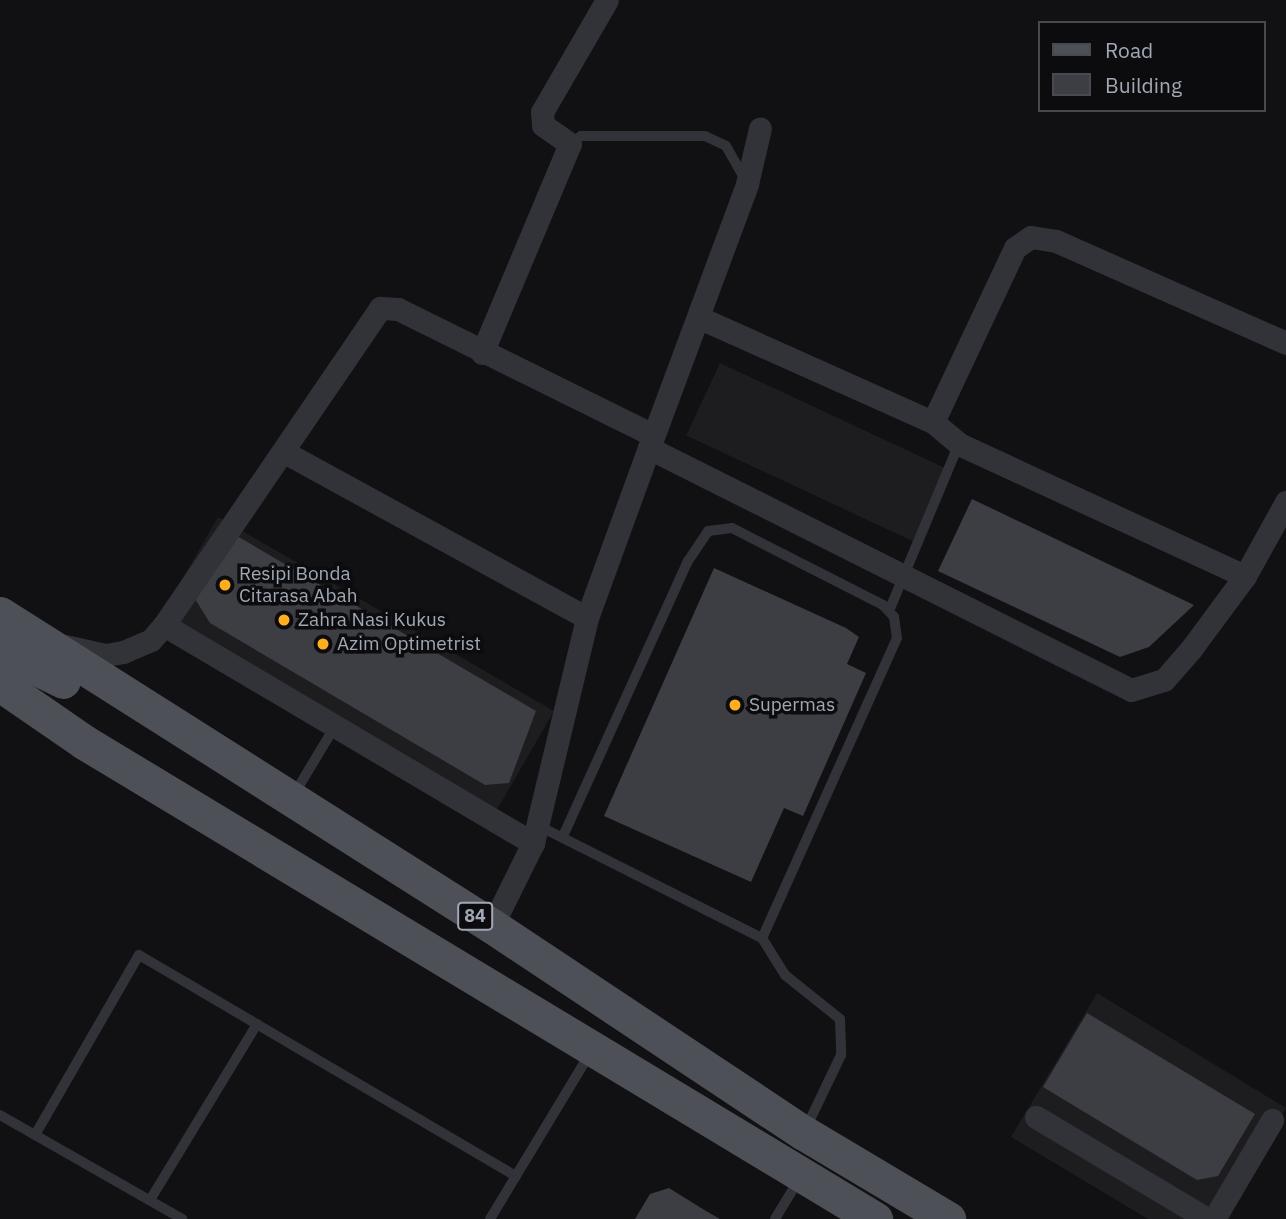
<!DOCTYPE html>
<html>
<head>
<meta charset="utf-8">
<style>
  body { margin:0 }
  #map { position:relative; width:1286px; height:1219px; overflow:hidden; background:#111113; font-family:"IBM Plex Sans",sans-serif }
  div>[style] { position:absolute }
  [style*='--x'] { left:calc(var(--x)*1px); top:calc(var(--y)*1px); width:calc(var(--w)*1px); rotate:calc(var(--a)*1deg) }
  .built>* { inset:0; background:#1d1d20; transform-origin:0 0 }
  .building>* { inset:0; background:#3d3e43 }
  .lane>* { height:10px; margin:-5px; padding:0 5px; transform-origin:5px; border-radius:5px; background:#323338 }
  .street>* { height:23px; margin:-11.5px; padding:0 11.5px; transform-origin:11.5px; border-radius:11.5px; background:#323338 }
  .primary>* { height:35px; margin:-17.5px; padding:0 17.5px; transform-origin:17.5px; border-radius:17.5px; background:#4e5057 }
  .dots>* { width:19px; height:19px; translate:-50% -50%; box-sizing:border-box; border:4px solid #0c0c0e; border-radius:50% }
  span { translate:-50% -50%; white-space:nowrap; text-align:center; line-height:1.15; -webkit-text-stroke:7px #0c0c0e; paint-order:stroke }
  .shield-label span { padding:2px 5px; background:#0c0c0e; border:2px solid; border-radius:5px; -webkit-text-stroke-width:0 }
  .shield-label { font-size:18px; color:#a1a8b5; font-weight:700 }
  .poi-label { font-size:19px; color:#a1a8b5 }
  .left { translate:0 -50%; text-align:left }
  .legend { position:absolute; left:1038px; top:21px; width:228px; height:91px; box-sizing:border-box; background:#0c0c0e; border:2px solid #484a51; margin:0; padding:9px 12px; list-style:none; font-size:21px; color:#a1a8b5 }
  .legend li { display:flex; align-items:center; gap:14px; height:35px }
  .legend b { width:35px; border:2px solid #484a51 }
</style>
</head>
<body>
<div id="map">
  <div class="built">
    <i style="left:720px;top:363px;width:250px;height:80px;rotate:25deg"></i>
    <i style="left:218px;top:517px;width:388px;height:132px;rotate:30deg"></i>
    <i style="clip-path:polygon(1097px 993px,1286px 1108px,1224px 1219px,1148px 1219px,1011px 1137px)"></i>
  </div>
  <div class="building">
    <i style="clip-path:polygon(972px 499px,1194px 605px,1149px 647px,1120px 657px,938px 571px)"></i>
    <i style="clip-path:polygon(237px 536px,536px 711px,509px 783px,485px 785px,210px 623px,195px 599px)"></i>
    <i style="clip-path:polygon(714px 568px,846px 628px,859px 637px,847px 664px,866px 673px,803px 816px,784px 808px,751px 882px,604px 816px)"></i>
    <i style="clip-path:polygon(1087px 1013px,1255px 1114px,1218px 1176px,1197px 1180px,1043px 1087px)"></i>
    <i style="clip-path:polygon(669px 1188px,706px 1211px,720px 1219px,635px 1219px,650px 1194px)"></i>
  </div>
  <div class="lane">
    <i style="--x:570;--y:144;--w:14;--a:-36"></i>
    <i style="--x:581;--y:136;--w:124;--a:0"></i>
    <i style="--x:705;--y:136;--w:23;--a:25"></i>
    <i style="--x:726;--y:146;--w:40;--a:60.3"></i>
    <i style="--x:889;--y:611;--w:181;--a:-67.3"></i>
    <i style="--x:293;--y:796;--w:82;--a:-59"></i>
    <i style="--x:537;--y:825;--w:252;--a:26.7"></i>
    <i style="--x:762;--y:938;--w:44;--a:58.1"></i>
    <i style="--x:785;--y:975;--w:70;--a:38.7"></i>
    <i style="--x:840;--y:1019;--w:36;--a:88"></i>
    <i style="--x:841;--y:1055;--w:81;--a:115.6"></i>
    <i style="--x:564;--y:834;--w:300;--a:-65.6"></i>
    <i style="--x:688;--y:561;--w:36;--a:-56"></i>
    <i style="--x:708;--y:531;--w:24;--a:-7"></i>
    <i style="--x:732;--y:528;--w:169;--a:27"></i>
    <i style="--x:883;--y:605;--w:16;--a:47"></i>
    <i style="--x:894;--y:617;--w:21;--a:82"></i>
    <i style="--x:897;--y:638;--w:329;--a:114.2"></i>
    <i style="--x:0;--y:1115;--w:210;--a:29.7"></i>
    <i style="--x:35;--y:1135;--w:208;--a:-60"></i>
    <i style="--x:139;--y:955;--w:437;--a:30.4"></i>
    <i style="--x:150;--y:1200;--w:206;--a:-58.7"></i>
    <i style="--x:490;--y:1219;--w:194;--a:-58.9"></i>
    <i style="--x:775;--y:1219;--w:47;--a:-59"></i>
  </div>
  <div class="street">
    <i style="--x:700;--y:318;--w:255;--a:24.1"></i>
    <i style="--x:933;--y:422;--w:34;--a:40"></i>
    <i style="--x:959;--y:444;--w:315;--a:24.8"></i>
    <i style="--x:482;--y:353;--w:227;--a:-67.2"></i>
    <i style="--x:570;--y:144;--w:33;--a:-145"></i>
    <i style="--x:543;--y:125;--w:13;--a:-94"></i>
    <i style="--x:542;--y:112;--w:129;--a:-59.9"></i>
    <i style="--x:933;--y:422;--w:192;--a:-64.8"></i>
    <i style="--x:1015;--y:248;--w:19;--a:-35"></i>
    <i style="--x:1031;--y:237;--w:25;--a:9"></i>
    <i style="--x:1056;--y:241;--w:252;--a:23.9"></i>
    <i style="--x:649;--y:448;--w:282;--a:-69.6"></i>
    <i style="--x:747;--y:184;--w:57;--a:-76.9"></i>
    <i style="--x:286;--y:453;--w:343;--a:28.7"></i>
    <i style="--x:164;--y:625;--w:384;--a:-55.7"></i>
    <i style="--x:380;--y:308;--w:18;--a:3"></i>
    <i style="--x:398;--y:309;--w:284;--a:26.3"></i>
    <i style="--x:65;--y:646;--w:41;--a:12.7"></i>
    <i style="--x:105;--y:655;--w:18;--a:-9"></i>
    <i style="--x:123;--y:652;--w:30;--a:-23"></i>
    <i style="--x:151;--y:640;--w:20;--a:-49"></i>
    <i style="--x:164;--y:625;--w:429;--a:30.6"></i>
    <i style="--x:492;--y:926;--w:93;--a:-63.7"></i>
    <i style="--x:533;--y:843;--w:231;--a:-76.5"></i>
    <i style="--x:587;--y:618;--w:181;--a:-70"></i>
    <i style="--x:649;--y:448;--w:539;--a:26.66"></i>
    <i style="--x:1131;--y:690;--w:34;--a:-17"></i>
    <i style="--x:1164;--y:680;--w:41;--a:-48.9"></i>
    <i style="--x:1191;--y:649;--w:91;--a:-53.5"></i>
    <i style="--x:1245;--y:576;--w:85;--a:-61"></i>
    <i style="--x:1036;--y:1117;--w:199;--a:30.8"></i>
    <i style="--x:1214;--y:1219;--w:115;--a:-59.6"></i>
  </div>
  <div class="primary">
    <i style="--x:0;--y:614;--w:583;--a:32.38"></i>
    <i style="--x:492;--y:926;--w:374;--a:33.6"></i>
    <i style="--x:804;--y:1133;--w:168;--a:30.8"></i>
    <i style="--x:0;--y:650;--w:70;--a:26.2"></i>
    <i style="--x:0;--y:684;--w:102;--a:34.6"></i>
    <i style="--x:84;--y:742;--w:924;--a:31.09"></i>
  </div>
  <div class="dots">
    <i style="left:225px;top:585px;background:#feae1e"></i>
    <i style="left:284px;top:620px;background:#feae1e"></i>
    <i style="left:323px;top:644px;background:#feae1e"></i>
    <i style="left:735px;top:705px;background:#feae1e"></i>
  </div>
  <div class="shield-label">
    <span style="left:475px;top:916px">84</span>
  </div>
  <div class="poi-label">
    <span class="left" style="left:239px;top:585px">Resipi Bonda<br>Citarasa Abah</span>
    <span class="left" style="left:298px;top:620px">Zahra Nasi Kukus</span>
    <span class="left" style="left:337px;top:644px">Azim Optimetrist</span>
    <span class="left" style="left:749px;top:705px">Supermas</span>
  </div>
  <ul class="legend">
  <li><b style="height:9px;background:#4e5057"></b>Road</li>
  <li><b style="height:19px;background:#3d3e43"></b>Building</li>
  </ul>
</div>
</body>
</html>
